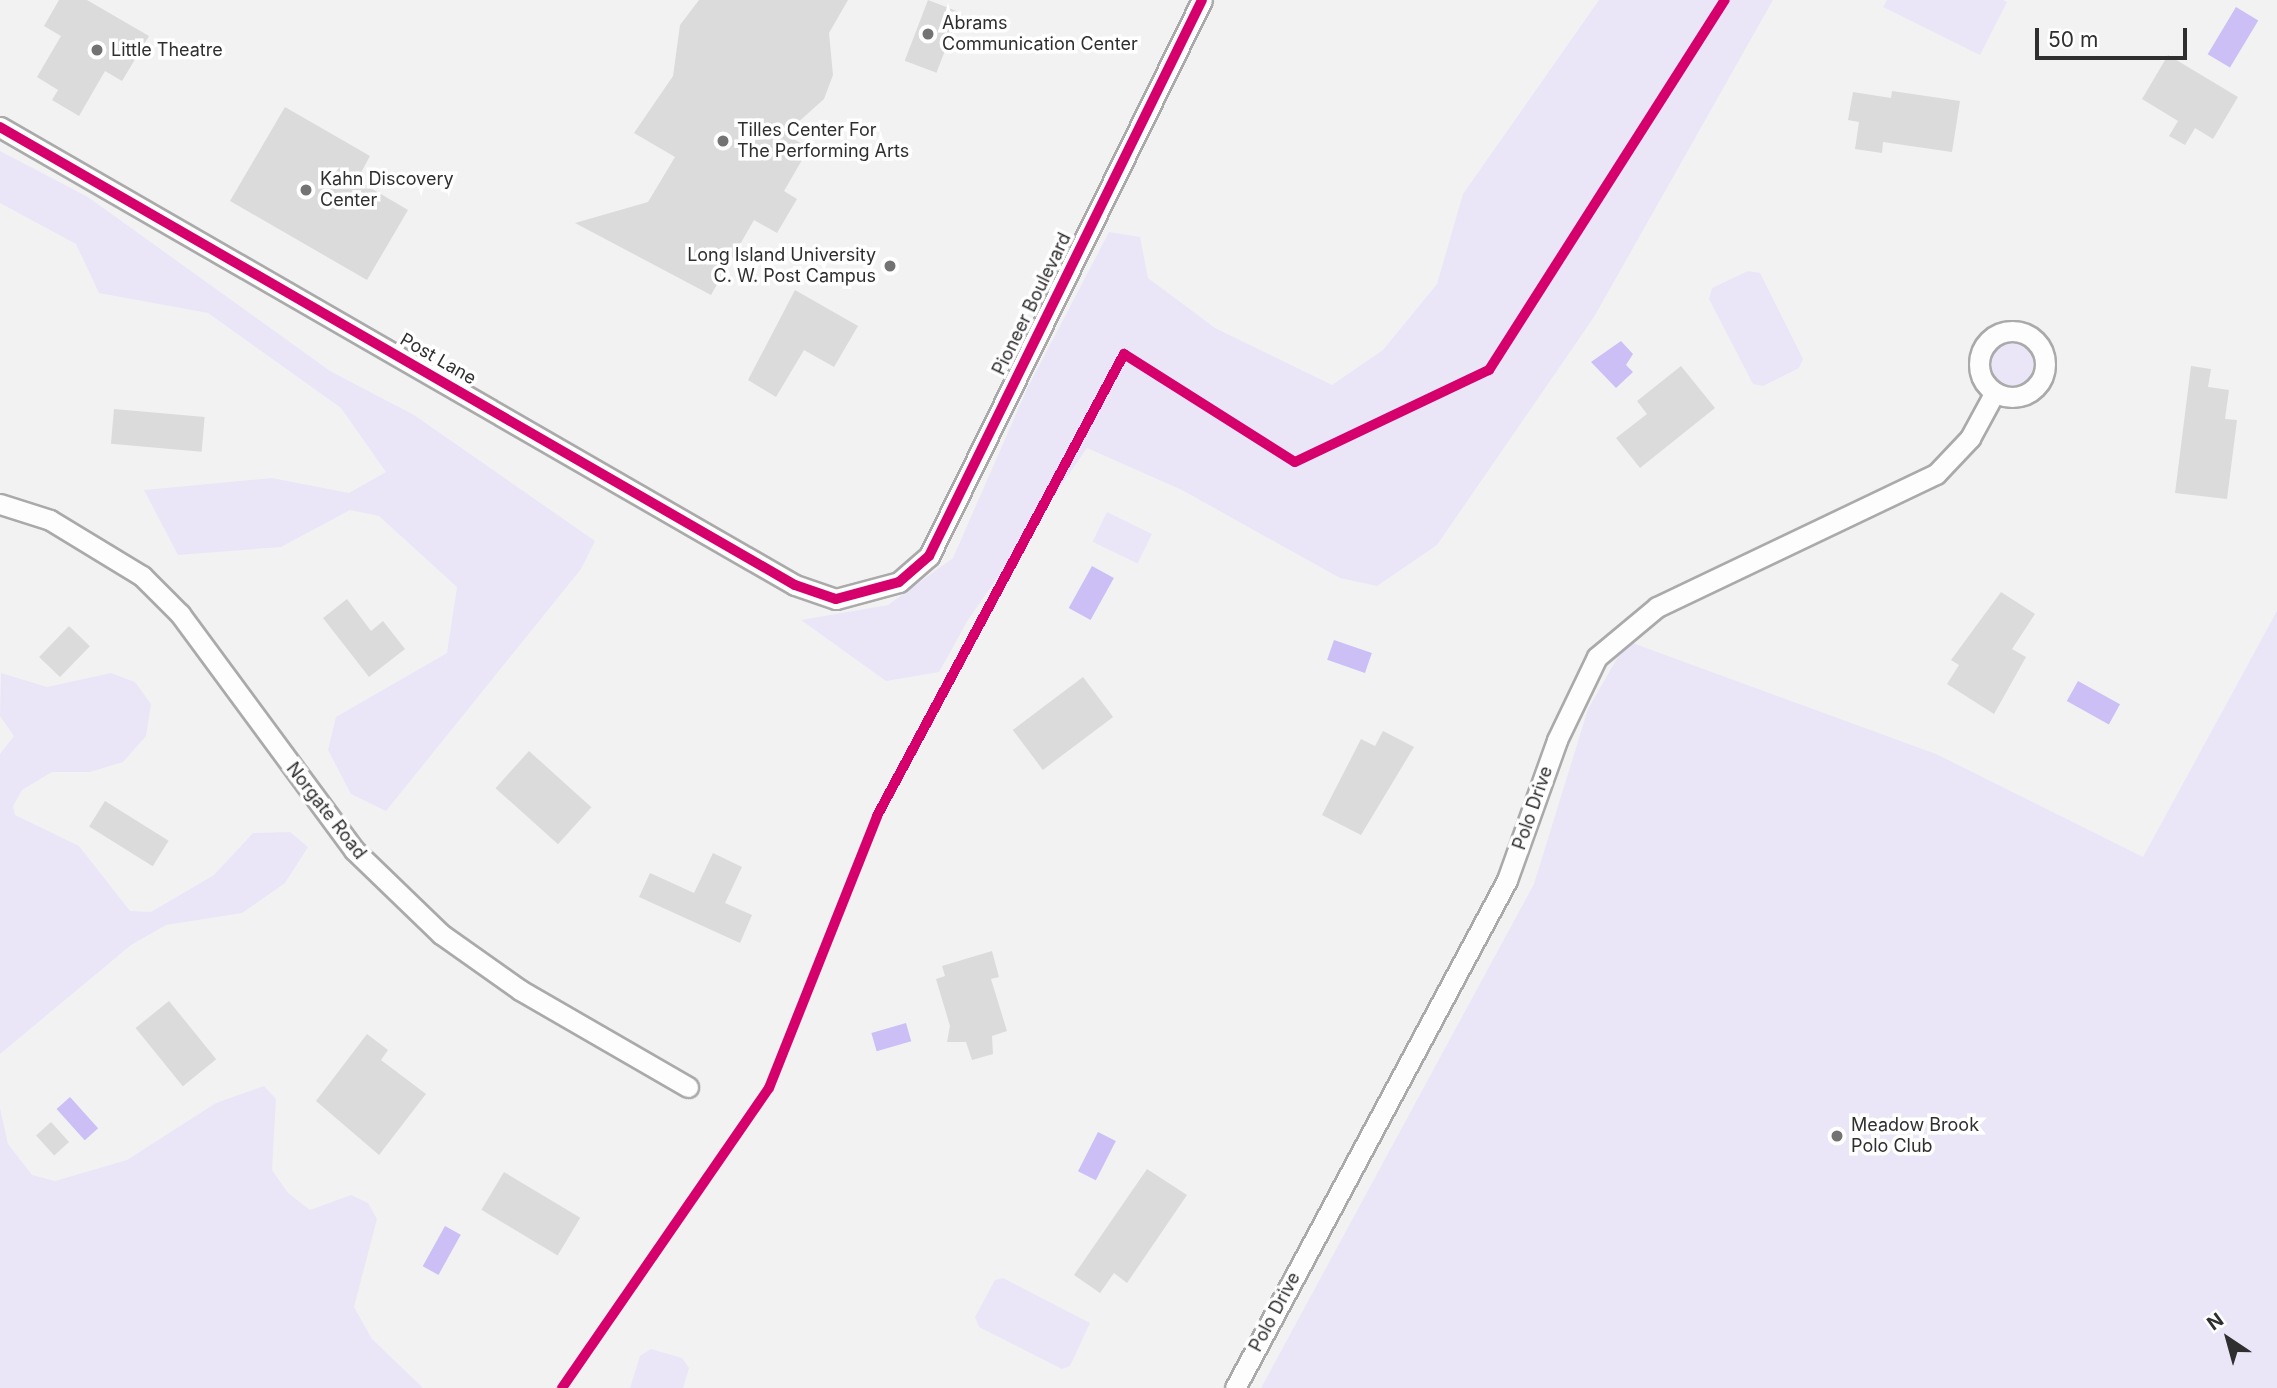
<!DOCTYPE html>
<html>
<head>
<meta charset="utf-8">
<style>
  body { margin:0 }
  #map { position:relative; width:2277px; height:1388px; overflow:hidden; background:#f2f2f3; font-family:Inter,sans-serif }
  div>[style] { position:absolute }
  [style*='--x'] { left:calc(var(--x)*1px); top:calc(var(--y)*1px); width:calc(var(--w)*1px); rotate:calc(var(--a)*1deg) }
  .green>* { inset:0; background:#eae6f7; transform-origin:0 0 }
  .round { border-radius:50% }
  .water>* { inset:0; background:#cbbff6; transform-origin:0 0 }
  .building>* { inset:0; background:#dbdbdc; transform-origin:0 0 }
  .roads { filter:drop-shadow(2px 0 #aaaaab) drop-shadow(-2px 0 #aaaaab) drop-shadow(0 2px #aaaaab) drop-shadow(0 -2px #aaaaab) }
  .minor>* { height:19px; margin:-9.5px; padding:0 9.5px; transform-origin:9.5px; border-radius:9.5px; background:#fdfdfd }
  .minor>.ring { margin:-9.5px; padding:0; box-sizing:content-box; background:none; border:19px solid #fdfdfd; border-radius:50% }
  .cycleway>* { height:10px; margin:-5px; padding:0 5px; transform-origin:5px; border-radius:5px; background:#d6006c }
  .dots>* { width:19px; height:19px; translate:-50% -50%; box-sizing:border-box; border:4px solid #fff; border-radius:50% }
  span { translate:-50% -50%; white-space:nowrap; text-align:center; line-height:1.15; -webkit-text-stroke:7px #fff; paint-order:stroke }
  .poi-label { font-size:18px; color:#2f2f30 }
  .left { translate:0 -50%; text-align:left }
  .right { translate:-100% -50%; text-align:right }
  .street-label { font-size:18px; color:#2f2f30 }
  .north { position:absolute; left:2193px; top:1304px; width:70px; height:70px; -webkit-text-stroke:5px #fff; paint-order:stroke; rotate:324deg; font-size:19px; font-weight:700; line-height:28px; text-align:center; color:#2f2f30 }
  .north::after { content:''; display:block; margin:auto; width:24px; height:32px; background:#2f2f30; clip-path:polygon(50% 0,100% 100%,50% 72%,0 100%) }
  .scale { position:absolute; left:2035px; top:28px; width:152px; height:32px; box-sizing:border-box; border:4px solid #2f2f30; border-top:0; padding-left:9px; font-size:21px; line-height:24px; white-space:nowrap; color:#2f2f30; -webkit-text-stroke:5px #fff; paint-order:stroke }
</style>
</head>
<body>
<div id="map">
  <div class="green">
    <i style="clip-path:polygon(1599px 0,1773px 0,1594px 317px,1437px 545px,1377px 586px,1340px 578px,1182px 490px,1087px 448px,968px 620px,939px 672px,886px 681px,801px 620px,888px 605px,953px 558px,1027px 389px,1109px 232px,1140px 237px,1148px 278px,1215px 328px,1332px 385px,1383px 350px,1437px 284px,1463px 194px)"></i>
    <i style="clip-path:polygon(1887px 0,2003px 0,2007px 2px,1980px 55px,1883px 7px)"></i>
    <i style="clip-path:polygon(0 151px,88px 197px,330px 371px,414px 415px,595px 541px,581px 569px,386px 811px,351px 794px,328px 750px,336px 717px,447px 653px,457px 587px,379px 516px,350px 510px,281px 547px,178px 555px,144px 490px,272px 478px,349px 493px,386px 472px,341px 408px,208px 313px,99px 293px,76px 244px,0 203px)"></i>
    <i style="clip-path:polygon(1748px 271px,1760px 273px,1803px 359px,1799px 368px,1763px 386px,1753px 384px,1709px 299px,1712px 288px)"></i>
    <i class="round" style="left:1982px;top:335px;width:58px;height:58px"></i>
    <i style="left:1107px;top:512px;width:50px;height:33px;rotate:26deg"></i>
    <i style="clip-path:polygon(2277px 611px,2277px 1388px,1261px 1388px,1534px 884px,1588px 709px,1627px 641px,1936px 754px,2143px 857px)"></i>
    <i style="clip-path:polygon(1px 673px,47px 687px,111px 673px,135px 682px,151px 704px,146px 736px,123px 762px,90px 772px,52px 772px,22px 790px,13px 806px,15px 815px,79px 846px,130px 911px,151px 912px,214px 875px,253px 833px,290px 832px,308px 847px,285px 883px,242px 913px,166px 925px,131px 945px,0 1054px,0 754px,14px 736px,0 716px)"></i>
    <i style="clip-path:polygon(264px 1086px,276px 1099px,272px 1170px,288px 1193px,310px 1210px,351px 1195px,368px 1203px,377px 1219px,354px 1307px,372px 1339px,423px 1388px,0 1388px,0 1108px,8px 1144px,32px 1175px,55px 1181px,127px 1160px,216px 1103px)"></i>
    <i style="clip-path:polygon(1003px 1278px,1090px 1323px,1070px 1366px,1062px 1369px,979px 1327px,975px 1317px,995px 1280px)"></i>
    <i style="clip-path:polygon(651px 1349px,682px 1358px,689px 1368px,683px 1388px,630px 1388px,640px 1356px)"></i>
  </div>
  <div class="water">
    <i style="left:2236px;top:7px;width:26px;height:55px;rotate:31deg"></i>
    <i style="clip-path:polygon(1621px 341px,1633px 354px,1626px 365px,1633px 372px,1616px 388px,1591px 362px)"></i>
    <i style="left:1092px;top:566px;width:25px;height:48px;rotate:29deg"></i>
    <i style="left:1334px;top:640px;width:40px;height:21px;rotate:19deg"></i>
    <i style="left:2078px;top:681px;width:48px;height:23px;rotate:29deg"></i>
    <i style="left:906px;top:1023px;width:19px;height:36px;rotate:74deg"></i>
    <i style="left:70px;top:1097px;width:42px;height:18px;rotate:48deg"></i>
    <i style="left:1098px;top:1132px;width:20px;height:44px;rotate:27deg"></i>
    <i style="left:445px;top:1226px;width:18px;height:46px;rotate:29deg"></i>
  </div>
  <div class="building">
    <i style="clip-path:polygon(59px 0,87px 0,149px 36px,122px 81px,105px 71px,79px 116px,52px 100px,58px 90px,37px 77px,61px 36px,44px 26px)"></i>
    <i style="clip-path:polygon(699px 0,848px 0,829px 33px,833px 75px,824px 99px,785px 134px,809px 148px,784px 191px,797px 199px,777px 233px,754px 220px,711px 295px,575px 223px,648px 202px,675px 157px,634px 133px,673px 76px,680px 25px)"></i>
    <i style="left:928px;top:0;width:34px;height:65px;rotate:21deg"></i>
    <i style="clip-path:polygon(2168px 55px,2238px 97px,2213px 139px,2195px 128px,2185px 145px,2169px 136px,2178px 121px,2142px 99px)"></i>
    <i style="clip-path:polygon(1892px 91px,1960px 101px,1952px 152px,1883px 142px,1882px 153px,1855px 149px,1859px 122px,1848px 120px,1853px 92px,1891px 98px)"></i>
    <i style="clip-path:polygon(285px 107px,370px 156px,357px 180px,408px 210px,367px 280px,230px 201px)"></i>
    <i style="clip-path:polygon(795px 290px,858px 326px,834px 367px,804px 350px,776px 397px,748px 380px)"></i>
    <i style="clip-path:polygon(1681px 366px,1715px 408px,1640px 468px,1616px 438px,1647px 414px,1637px 401px)"></i>
    <i style="clip-path:polygon(2191px 366px,2211px 369px,2208px 387px,2229px 390px,2225px 419px,2237px 420px,2227px 499px,2175px 493px)"></i>
    <i style="left:114px;top:409px;width:91px;height:35px;rotate:5deg"></i>
    <i style="clip-path:polygon(2001px 592px,2035px 614px,2012px 649px,2026px 657px,1994px 714px,1947px 684px,1959px 665px,1951px 660px)"></i>
    <i style="clip-path:polygon(347px 599px,371px 631px,383px 621px,405px 649px,369px 677px,323px 618px)"></i>
    <i style="left:69px;top:626px;width:29px;height:43px;rotate:44deg"></i>
    <i style="left:1083px;top:677px;width:50px;height:88px;rotate:53deg"></i>
    <i style="clip-path:polygon(1383px 731px,1414px 747px,1361px 835px,1322px 815px,1361px 739px,1375px 746px)"></i>
    <i style="left:529px;top:751px;width:84px;height:50px;rotate:42deg"></i>
    <i style="left:105px;top:801px;width:75px;height:30px;rotate:32deg"></i>
    <i style="clip-path:polygon(713px 853px,742px 867px,725px 903px,752px 915px,740px 943px,639px 897px,650px 873px,694px 893px)"></i>
    <i style="clip-path:polygon(992px 951px,999px 977px,991px 979px,1007px 1031px,992px 1036px,993px 1054px,972px 1060px,966px 1042px,947px 1042px,950px 1026px,936px 979px,945px 976px,942px 966px)"></i>
    <i style="left:169px;top:1001px;width:75px;height:43px;rotate:51deg"></i>
    <i style="clip-path:polygon(367px 1034px,388px 1050px,381px 1060px,426px 1094px,379px 1155px,316px 1101px)"></i>
    <i style="left:51px;top:1122px;width:27px;height:20px;rotate:48deg"></i>
    <i style="clip-path:polygon(1147px 1169px,1187px 1195px,1127px 1283px,1114px 1273px,1100px 1293px,1074px 1275px)"></i>
    <i style="left:504px;top:1172px;width:89px;height:44px;rotate:31deg"></i>
  </div>
  <div class="roads">
    <div class="minor">
      <i style="--x:0;--y:127;--w:917;--a:29.95"></i>
      <i style="--x:795;--y:585;--w:43;--a:18.9"></i>
      <i style="--x:836;--y:599;--w:65;--a:-15.1"></i>
      <i style="--x:899;--y:582;--w:40;--a:-41"></i>
      <i style="--x:929;--y:556;--w:619;--a:-63.85"></i>
      <i class="ring" style="left:1979px;top:331px;width:47px;height:47px"></i>
      <i style="--x:0;--y:504;--w:52;--a:17.7"></i>
      <i style="--x:50;--y:520;--w:108;--a:31.3"></i>
      <i style="--x:142;--y:576;--w:54;--a:45"></i>
      <i style="--x:180;--y:614;--w:293;--a:53.6"></i>
      <i style="--x:354;--y:850;--w:121;--a:44"></i>
      <i style="--x:441;--y:934;--w:97;--a:35.3"></i>
      <i style="--x:520;--y:990;--w:194;--a:30"></i>
      <i style="--x:1235;--y:1388;--w:576;--a:-61.83"></i>
      <i style="--x:1507;--y:880;--w:149;--a:-70.3"></i>
      <i style="--x:1557;--y:740;--w:92;--a:-64.3"></i>
      <i style="--x:1597;--y:657;--w:78;--a:-39.8"></i>
      <i style="--x:1657;--y:607;--w:309;--a:-25.5"></i>
      <i style="--x:1936;--y:474;--w:50;--a:-46.6"></i>
      <i style="--x:1970;--y:438;--w:52;--a:-61.5"></i>
    </div>
  </div>
  <div class="cycleway">
    <i style="--x:0;--y:127;--w:917;--a:29.95"></i>
    <i style="--x:795;--y:585;--w:43;--a:18.9"></i>
    <i style="--x:836;--y:599;--w:65;--a:-15.1"></i>
    <i style="--x:899;--y:582;--w:40;--a:-41"></i>
    <i style="--x:929;--y:556;--w:619;--a:-63.85"></i>
    <i style="--x:562;--y:1388;--w:364;--a:-55.4"></i>
    <i style="--x:769;--y:1088;--w:293;--a:-68.3"></i>
    <i style="--x:877;--y:816;--w:524;--a:-61.87"></i>
    <i style="--x:1124;--y:354;--w:202;--a:32.3"></i>
    <i style="--x:1295;--y:462;--w:215;--a:-25.4"></i>
    <i style="--x:1489;--y:370;--w:439;--a:-57.5"></i>
  </div>
  <div class="dots">
    <i style="left:928px;top:34px;background:#737374"></i>
    <i style="left:97px;top:50px;background:#737374"></i>
    <i style="left:723px;top:141px;background:#737374"></i>
    <i style="left:306px;top:190px;background:#737374"></i>
    <i style="left:890px;top:266px;background:#737374"></i>
    <i style="left:1837px;top:1136px;background:#737374"></i>
  </div>
  <div class="poi-label">
    <span class="left" style="left:942px;top:34px">Abrams<br>Communication Center</span>
    <span class="left" style="left:111px;top:50px">Little Theatre</span>
    <span class="left" style="left:737px;top:141px">Tilles Center For<br>The Performing Arts</span>
    <span class="left" style="left:320px;top:190px">Kahn Discovery<br>Center</span>
    <span class="right" style="left:876px;top:266px">Long Island University<br>C. W. Post Campus</span>
    <span class="left" style="left:1851px;top:1136px">Meadow Brook<br>Polo Club</span>
  </div>
  <div class="street-label">
    <span style="left:1032px;top:304px;rotate:-64deg">Pioneer Boulevard</span>
    <span style="left:438px;top:359px;rotate:30deg">Post Lane</span>
    <span style="left:1533px;top:808px;rotate:-71deg">Polo Drive</span>
    <span style="left:326px;top:811px;rotate:52deg">Norgate Road</span>
    <span style="left:1275px;top:1312px;rotate:-62deg">Polo Drive</span>
  </div>
  <div class="north">N</div>
  <div class="scale">50 m</div>
</div>
</body>
</html>
